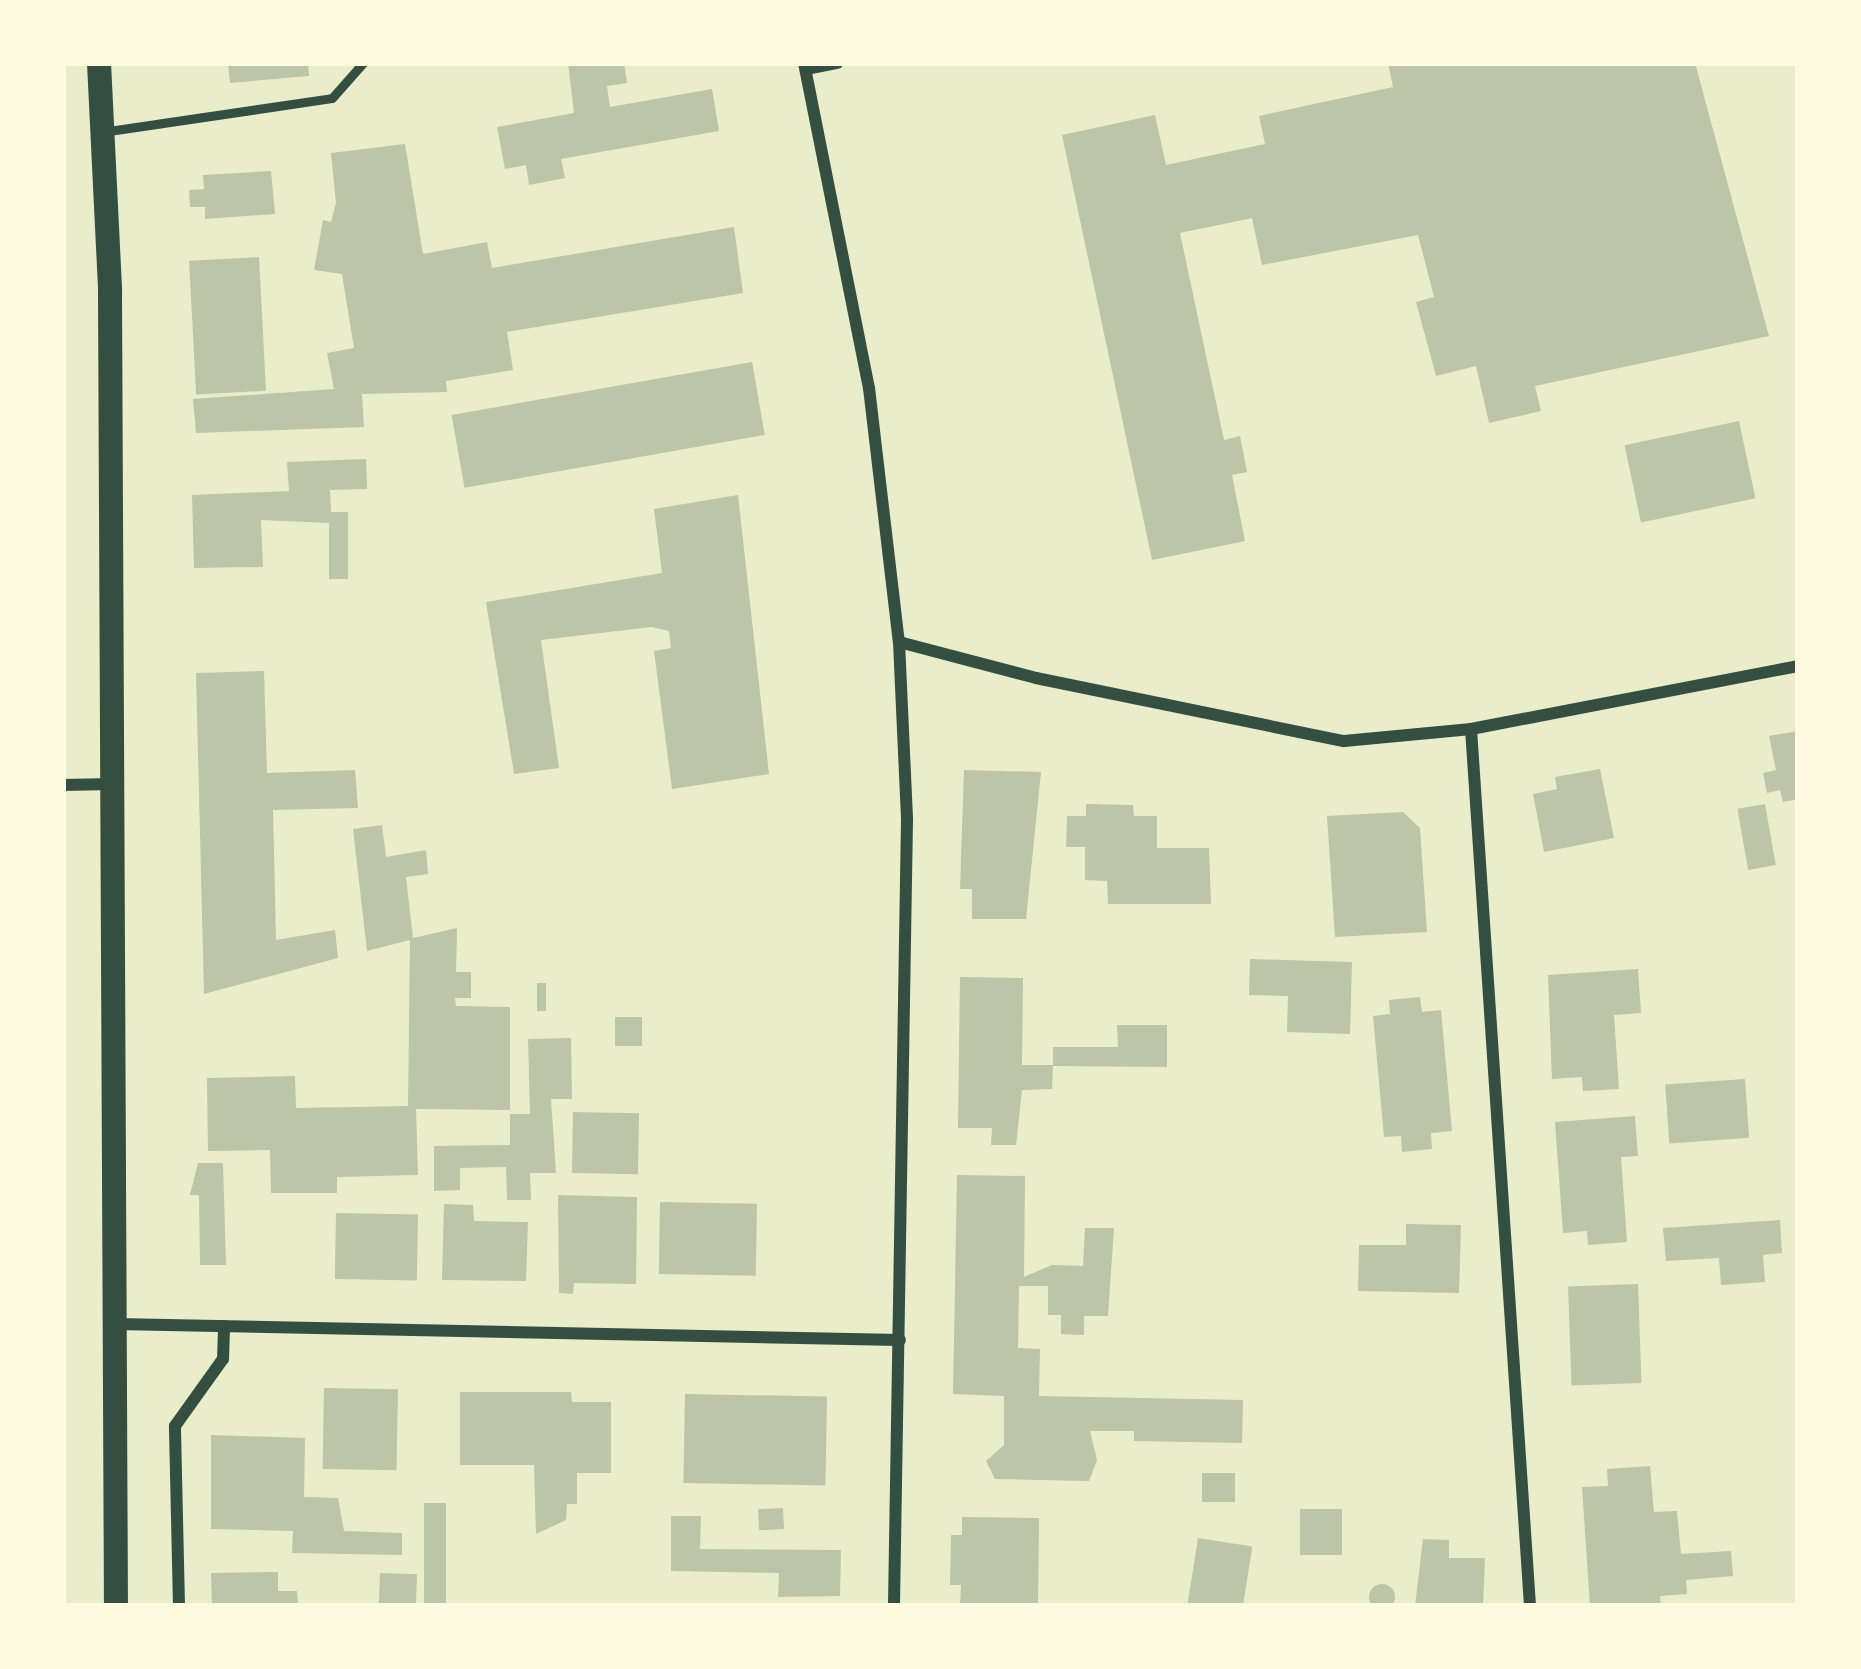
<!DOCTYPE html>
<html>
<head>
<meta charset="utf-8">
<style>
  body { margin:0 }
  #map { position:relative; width:1861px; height:1669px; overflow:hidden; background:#e9edc9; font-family:Montserrat,sans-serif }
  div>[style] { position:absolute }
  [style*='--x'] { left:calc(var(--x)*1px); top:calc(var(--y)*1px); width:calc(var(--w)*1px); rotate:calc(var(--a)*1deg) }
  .building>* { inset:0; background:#bcc5a7; transform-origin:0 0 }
  .round { border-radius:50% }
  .service>* { height:9px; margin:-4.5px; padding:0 4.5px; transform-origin:4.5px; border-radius:4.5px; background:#344e41 }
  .minor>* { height:12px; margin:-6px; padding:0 6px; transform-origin:6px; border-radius:6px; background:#344e41 }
  .secondary>* { height:24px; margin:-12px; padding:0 12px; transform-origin:12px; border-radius:12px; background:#344e41 }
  span { translate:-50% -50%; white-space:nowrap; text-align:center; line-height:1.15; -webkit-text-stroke:12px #fefae0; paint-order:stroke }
  .frame { position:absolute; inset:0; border:66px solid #fefae0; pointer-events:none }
</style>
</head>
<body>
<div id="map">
  <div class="building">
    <i style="clip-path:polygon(228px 63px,308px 63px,309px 76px,230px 83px)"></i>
    <i style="clip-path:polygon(568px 63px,624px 63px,627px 83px,607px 86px,610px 107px,712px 89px,719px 131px,561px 159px,565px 178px,529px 185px,526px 165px,505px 169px,497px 127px,574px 113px)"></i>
    <i style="clip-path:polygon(1388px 63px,1695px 63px,1769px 336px,1535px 386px,1541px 411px,1489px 423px,1476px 366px,1436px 376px,1416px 302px,1434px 297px,1418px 235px,1262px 265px,1252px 218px,1180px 233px,1224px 440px,1240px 436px,1247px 472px,1232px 475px,1245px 541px,1152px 560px,1062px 135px,1155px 115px,1166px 165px,1265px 144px,1259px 116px,1393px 87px)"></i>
    <i style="clip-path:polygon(405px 144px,423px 254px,487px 242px,492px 268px,734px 227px,743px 293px,507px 332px,513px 370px,446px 381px,447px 392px,362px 394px,364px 427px,196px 433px,193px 399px,334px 389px,327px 353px,354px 348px,342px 274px,314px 270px,323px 220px,331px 222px,336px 203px,331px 153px)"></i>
    <i style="clip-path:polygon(271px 171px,275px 214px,205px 219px,205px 207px,190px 207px,189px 190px,204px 189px,203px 175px)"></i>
    <i style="left:259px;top:257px;width:134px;height:70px;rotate:87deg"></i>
    <i style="left:752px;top:362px;width:74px;height:305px;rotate:80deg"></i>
    <i style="left:1739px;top:421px;width:79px;height:117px;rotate:78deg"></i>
    <i style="clip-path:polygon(366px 459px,367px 489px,330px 490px,331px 512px,348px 512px,348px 579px,329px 579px,329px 523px,261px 520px,263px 567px,194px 568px,192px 495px,289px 491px,287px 462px)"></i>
    <i style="clip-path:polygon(738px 495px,769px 774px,672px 789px,654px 651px,671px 648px,669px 631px,651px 627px,541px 640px,559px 768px,514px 774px,486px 602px,662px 573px,654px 509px)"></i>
    <i style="clip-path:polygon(264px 671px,267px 773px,355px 770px,358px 808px,273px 810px,276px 940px,335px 930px,338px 958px,204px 994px,196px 673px)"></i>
    <i style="clip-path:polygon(1798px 731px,1798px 799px,1783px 802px,1780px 790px,1767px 793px,1763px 773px,1776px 770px,1769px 736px)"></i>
    <i style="clip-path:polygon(1600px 769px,1614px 838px,1544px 852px,1533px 794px,1557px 789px,1555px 777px)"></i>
    <i style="clip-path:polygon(964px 770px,1041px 772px,1026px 919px,972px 919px,972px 889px,960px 889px)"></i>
    <i style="clip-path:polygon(1086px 804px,1133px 805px,1134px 816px,1157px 816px,1157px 848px,1209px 848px,1211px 904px,1108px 904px,1107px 881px,1085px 880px,1085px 847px,1066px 847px,1067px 816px,1086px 816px)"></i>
    <i style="left:1765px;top:804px;width:62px;height:28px;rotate:80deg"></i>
    <i style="clip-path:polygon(1403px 812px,1420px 828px,1427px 932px,1335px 937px,1327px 816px)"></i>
    <i style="clip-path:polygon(382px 825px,386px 857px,426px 850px,428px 874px,406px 877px,413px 938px,457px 928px,456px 972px,471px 972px,471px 998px,455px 998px,456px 1006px,510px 1007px,510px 1110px,416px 1109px,418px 1175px,337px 1177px,337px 1193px,271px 1193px,270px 1150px,208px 1151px,207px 1078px,295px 1076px,296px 1108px,408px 1106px,410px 940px,367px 951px,353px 829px)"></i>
    <i style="clip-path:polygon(1250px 959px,1352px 962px,1350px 1034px,1287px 1032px,1288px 996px,1249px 995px)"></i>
    <i style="clip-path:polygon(1638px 969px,1641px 1013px,1614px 1015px,1619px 1089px,1583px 1091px,1582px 1077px,1552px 1079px,1548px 975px)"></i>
    <i style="clip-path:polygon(960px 977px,1023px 978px,1022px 1065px,1053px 1065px,1052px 1089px,1022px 1090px,1016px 1145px,991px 1145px,992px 1128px,958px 1128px)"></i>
    <i style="left:537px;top:983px;width:9px;height:28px"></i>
    <i style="clip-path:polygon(1420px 997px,1422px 1012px,1441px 1010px,1452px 1131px,1431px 1133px,1432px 1149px,1402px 1152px,1401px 1136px,1384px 1137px,1373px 1016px,1390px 1014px,1389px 1000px)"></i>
    <i style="left:615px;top:1017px;width:27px;height:29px"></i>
    <i style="clip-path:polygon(1117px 1025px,1167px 1025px,1167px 1067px,1053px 1066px,1053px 1047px,1118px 1047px)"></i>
    <i style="clip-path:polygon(571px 1038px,572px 1099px,551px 1099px,556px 1173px,530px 1173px,531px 1200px,507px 1200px,506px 1167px,460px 1168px,460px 1190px,434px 1191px,434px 1146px,510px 1145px,510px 1114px,530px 1114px,528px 1039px)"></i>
    <i style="left:1745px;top:1079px;width:59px;height:80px;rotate:86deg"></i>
    <i style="left:573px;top:1112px;width:66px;height:61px;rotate:1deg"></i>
    <i style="clip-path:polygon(1635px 1116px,1638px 1156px,1621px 1157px,1627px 1242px,1588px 1245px,1587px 1231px,1563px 1233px,1555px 1122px)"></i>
    <i style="clip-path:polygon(198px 1163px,223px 1163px,226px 1265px,200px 1265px,199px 1195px,190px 1195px)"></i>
    <i style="clip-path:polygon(957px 1175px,1025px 1176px,1024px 1277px,1052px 1265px,1083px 1266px,1085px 1228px,1114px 1228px,1108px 1316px,1084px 1316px,1084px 1335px,1061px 1334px,1061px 1315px,1048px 1315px,1048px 1286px,1019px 1286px,1018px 1348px,1040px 1349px,1039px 1396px,1243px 1400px,1242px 1443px,1134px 1441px,1134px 1431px,1090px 1431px,1097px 1460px,1089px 1481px,995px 1479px,986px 1461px,1004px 1445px,1004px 1396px,953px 1394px)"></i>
    <i style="clip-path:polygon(558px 1195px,637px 1197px,636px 1284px,574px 1283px,573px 1294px,559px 1293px)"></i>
    <i style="left:660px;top:1202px;width:97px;height:72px;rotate:1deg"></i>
    <i style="clip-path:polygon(444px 1204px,473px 1205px,474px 1221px,528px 1222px,526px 1281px,442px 1280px)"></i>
    <i style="left:336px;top:1213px;width:82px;height:66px;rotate:1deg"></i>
    <i style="clip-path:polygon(1780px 1220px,1782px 1253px,1763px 1255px,1765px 1282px,1721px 1285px,1719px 1258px,1666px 1261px,1663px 1228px)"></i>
    <i style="clip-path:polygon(1406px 1224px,1461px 1225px,1459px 1293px,1358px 1291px,1359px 1245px,1406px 1245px)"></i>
    <i style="left:1638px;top:1284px;width:99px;height:70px;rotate:88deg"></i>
    <i style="left:324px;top:1388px;width:74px;height:81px;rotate:1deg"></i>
    <i style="clip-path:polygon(460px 1392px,571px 1392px,572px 1402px,611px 1402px,611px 1473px,577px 1473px,577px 1504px,567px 1504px,566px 1520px,536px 1534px,534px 1465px,460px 1465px)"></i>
    <i style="left:685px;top:1394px;width:142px;height:89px;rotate:1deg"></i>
    <i style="clip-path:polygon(211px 1435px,305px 1438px,304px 1497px,338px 1498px,344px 1531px,402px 1533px,402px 1555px,292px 1553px,293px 1531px,211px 1529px)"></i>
    <i style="clip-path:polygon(1650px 1466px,1654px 1512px,1677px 1511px,1681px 1554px,1731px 1551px,1733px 1576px,1686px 1580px,1687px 1594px,1660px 1596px,1661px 1606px,1590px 1606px,1582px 1487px,1608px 1486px,1607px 1469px)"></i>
    <i style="left:1202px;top:1473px;width:33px;height:29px"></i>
    <i style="left:424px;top:1503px;width:22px;height:103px"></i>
    <i style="left:783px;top:1508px;width:21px;height:25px;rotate:87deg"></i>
    <i style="left:1300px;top:1509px;width:42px;height:46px"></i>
    <i style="clip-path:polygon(671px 1516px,701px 1516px,700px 1549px,841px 1550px,840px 1596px,778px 1597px,779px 1573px,671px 1571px)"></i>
    <i style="clip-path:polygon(962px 1517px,1039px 1518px,1038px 1606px,960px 1605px,961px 1585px,950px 1585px,951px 1535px,962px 1535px)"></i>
    <i style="left:1198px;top:1538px;width:55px;height:68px;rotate:9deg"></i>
    <i style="clip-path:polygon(1423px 1539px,1449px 1540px,1449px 1558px,1485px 1558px,1483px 1606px,1415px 1606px)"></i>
    <i style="clip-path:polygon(278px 1572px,278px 1591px,297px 1591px,298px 1606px,212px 1606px,211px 1573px)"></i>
    <i style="left:380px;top:1573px;width:37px;height:33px;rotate:2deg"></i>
    <i class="round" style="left:1369px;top:1584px;width:26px;height:26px"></i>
  </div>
  <div class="service">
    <i style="--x:102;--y:132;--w:232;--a:-8.4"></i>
    <i style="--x:332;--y:98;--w:47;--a:-48.5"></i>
  </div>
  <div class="minor">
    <i style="--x:804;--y:63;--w:331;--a:78.7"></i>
    <i style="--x:869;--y:388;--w:256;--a:83.3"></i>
    <i style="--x:899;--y:642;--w:178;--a:87.4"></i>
    <i style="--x:907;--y:820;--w:786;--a:90.95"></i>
    <i style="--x:806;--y:69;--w:32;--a:-11"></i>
    <i style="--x:899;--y:642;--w:142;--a:14.7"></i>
    <i style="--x:1036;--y:678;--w:314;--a:11.6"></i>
    <i style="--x:1344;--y:741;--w:128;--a:-5.4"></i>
    <i style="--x:1471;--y:729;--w:333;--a:-10.9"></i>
    <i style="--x:1471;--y:729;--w:879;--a:86.15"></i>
    <i style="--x:63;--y:785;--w:48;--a:-1.2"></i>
    <i style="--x:116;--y:1324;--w:784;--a:1.17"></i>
    <i style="--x:179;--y:1606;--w:180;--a:-91.3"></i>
    <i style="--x:175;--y:1426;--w:82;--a:-54.4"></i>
    <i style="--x:223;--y:1359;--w:33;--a:-88"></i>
  </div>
  <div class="secondary">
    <i style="--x:99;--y:63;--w:229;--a:87.2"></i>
    <i style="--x:110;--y:292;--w:1314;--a:89.74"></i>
  </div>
  <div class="frame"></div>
</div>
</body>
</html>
